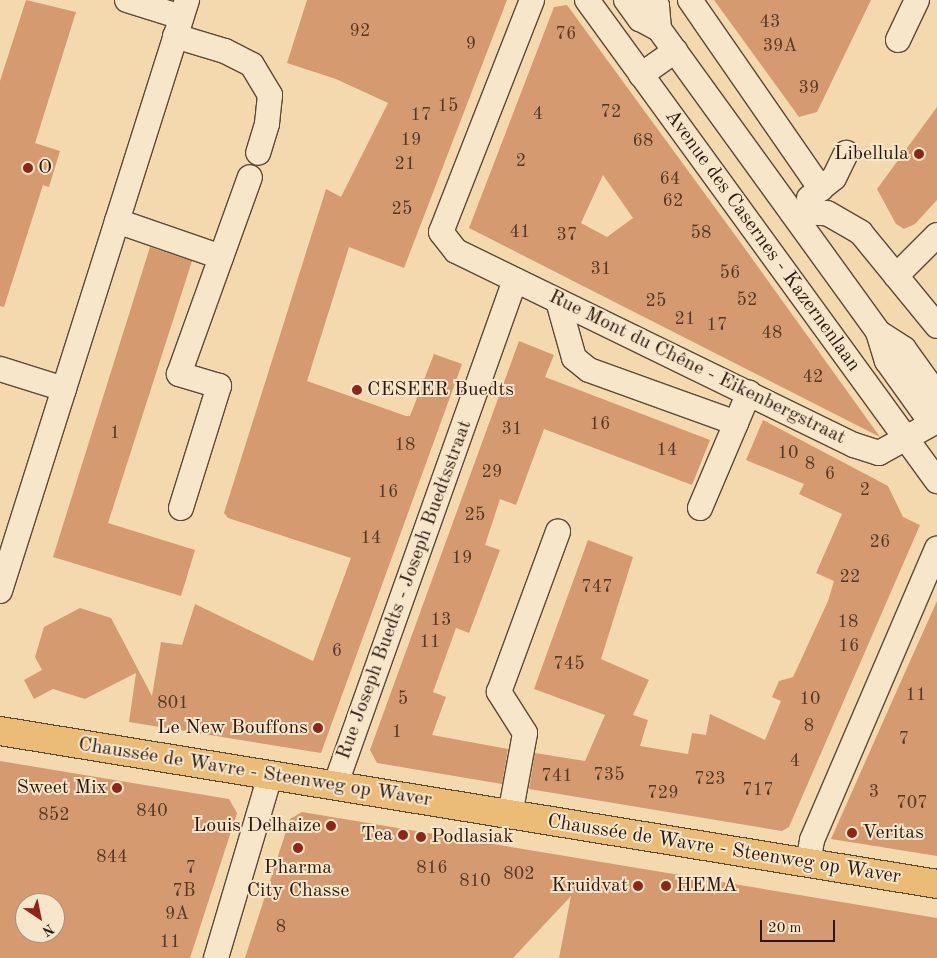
<!DOCTYPE html>
<html>
<head>
<meta charset="utf-8">
<style>
  body { margin:0 }
  #map { position:relative; width:937px; height:958px; overflow:hidden; background:#f5d9ae; font-family:"Old Standard TT",serif }
  div>[style] { position:absolute }
  [style*='--x'] { left:calc(var(--x)*1px); top:calc(var(--y)*1px); width:calc(var(--w)*1px); rotate:calc(var(--a)*1deg) }
  .building>* { inset:0; background:#d59a70 }
  .roads { filter:drop-shadow(1px 0 #5b4837) drop-shadow(-1px 0 #5b4837) drop-shadow(0 1px #5b4837) drop-shadow(0 -1px #5b4837) }
  .minor>* { height:24px; margin:-12px; padding:0 12px; transform-origin:12px; border-radius:12px; background:#f8e6ca }
  .major>* { height:28px; margin:-14px; padding:0 14px; transform-origin:14px; border-radius:14px; background:#eabc77 }
  .dots>* { width:14px; height:14px; translate:-50% -50%; box-sizing:border-box; border:2px solid #f8e6ca; border-radius:50% }
  span { translate:-50% -50%; white-space:nowrap; text-align:center; line-height:1.15; -webkit-text-stroke:4px #f8e6ca; paint-order:stroke }
  .number-label { font-size:18px; color:#533827 }
  .number-label span { -webkit-text-stroke-width:0 }
  .poi-label { font-size:20px; color:#28170f }
  .right { translate:-100% -50%; text-align:right }
  .left { translate:0 -50%; text-align:left }
  .street-label { font-size:20px; color:#28170f }
  .north { position:absolute; left:15px; top:893px; width:50px; height:50px; box-sizing:border-box; background:#f8e6ca; border:1px solid #a5937f; border-radius:50%; rotate:146deg; font-size:14px; font-weight:700; line-height:20px; text-align:center; color:#28170f }
  .north::after { content:''; display:block; margin:auto; width:18px; height:22px; background:#8f2418; clip-path:polygon(50% 0,100% 100%,50% 72%,0 100%) }
  .scale { position:absolute; left:760px; top:920px; width:75px; height:22px; box-sizing:border-box; border:2px solid #28170f; border-top:0; padding-left:6px; font-size:15px; line-height:18px; white-space:nowrap; color:#28170f; -webkit-text-stroke:4px #f8e6ca; paint-order:stroke }
</style>
</head>
<body>
<div id="map">
  <div class="building">
    <i style="clip-path:polygon(26px 0,76px 12px,35px 143px,60px 151px,49px 187px,43px 185px,4px 307px,0 306px,0 81px)"></i>
    <i style="clip-path:polygon(307px 0,507px 0,404px 268px,349px 247px,307px 381px,406px 416px,410px 416px,434px 354px,462px 364px,321px 753px,129px 722px,136px 673px,85px 699px,53px 689px,34px 699px,24px 680px,42px 670px,35px 657px,44px 627px,80px 608px,111px 618px,152px 696px,161px 642px,182px 645px,195px 604px,313px 661px,351px 558px,228px 518px,224px 513px,326px 189px,341px 197px,388px 103px,336px 79px,287px 63px)"></i>
    <i style="clip-path:polygon(714px 0,871px 0,817px 112px,799px 117px)"></i>
    <i style="clip-path:polygon(evenodd,567px 5px,743px 246px,880px 437px,469px 228px,554px 7px,567px 5px,603px 175px,633px 218px,607px 237px,581px 223px,603px 175px)"></i>
    <i style="clip-path:polygon(937px 107px,937px 200px,915px 224px,904px 229px,896px 224px,877px 189px)"></i>
    <i style="clip-path:polygon(150px 247px,192px 261px,108px 523px,195px 550px,181px 596px,53px 557px)"></i>
    <i style="clip-path:polygon(519px 341px,554px 355px,545px 377px,710px 440px,692px 485px,544px 429px,516px 505px,500px 499px,485px 545px,500px 550px,469px 633px,456px 628px,433px 692px,446px 697px,432px 735px,508px 749px,502px 784px,377px 763px,370px 750px)"></i>
    <i style="clip-path:polygon(763px 420px,888px 486px,903px 517px,920px 525px,789px 827px,782px 831px,529px 789px,535px 753px,585px 761px,605px 715px,534px 689px,588px 540px,633px 557px,601px 659px,649px 680px,633px 715px,648px 720px,640px 746px,688px 754px,692px 733px,706px 735px,710px 714px,765px 740px,781px 701px,772px 697px,779px 681px,793px 677px,828px 601px,834px 581px,816px 573px,842px 514px,799px 494px,804px 484px,746px 460px)"></i>
    <i style="clip-path:polygon(937px 601px,937px 856px,831px 839px,902px 679px)"></i>
    <i style="clip-path:polygon(evenodd,0 761px,229px 799px,237px 813px,190px 958px,0 958px,0 761px,25px 903px,55px 903px,55px 933px,25px 933px,25px 903px)"></i>
    <i style="clip-path:polygon(302px 812px,937px 918px,937px 958px,559px 958px,571px 896px,513px 958px,245px 958px,290px 819px)"></i>
  </div>
  <div class="roads">
    <div class="minor">
      <i style="--x:127;--y:0;--w:57;--a:17.5"></i>
      <i style="--x:532;--y:0;--w:249;--a:111.4"></i>
      <i style="--x:441;--y:232;--w:24;--a:52"></i>
      <i style="--x:456;--y:251;--w:443;--a:26"></i>
      <i style="--x:854;--y:445;--w:26;--a:18"></i>
      <i style="--x:879;--y:453;--w:66;--a:-28.9"></i>
      <i style="--x:587;--y:0;--w:595;--a:53.96"></i>
      <i style="--x:626;--y:0;--w:24;--a:54"></i>
      <i style="--x:640;--y:19;--w:21;--a:28"></i>
      <i style="--x:659;--y:29;--w:374;--a:54.1"></i>
      <i style="--x:878;--y:332;--w:30;--a:73"></i>
      <i style="--x:887;--y:361;--w:65;--a:54.4"></i>
      <i style="--x:925;--y:414;--w:13;--a:23"></i>
      <i style="--x:653;--y:0;--w:7;--a:56"></i>
      <i style="--x:657;--y:6;--w:23;--a:85"></i>
      <i style="--x:690;--y:0;--w:230;--a:55.3"></i>
      <i style="--x:175;--y:36;--w:52;--a:16.7"></i>
      <i style="--x:225;--y:51;--w:30;--a:27"></i>
      <i style="--x:252;--y:65;--w:35;--a:59"></i>
      <i style="--x:270;--y:95;--w:29;--a:96"></i>
      <i style="--x:267;--y:124;--w:30;--a:107"></i>
      <i style="--x:898;--y:40;--w:44;--a:-64.6"></i>
      <i style="--x:641;--y:75;--w:42;--a:-35.2"></i>
      <i style="--x:809;--y:198;--w:32;--a:-39"></i>
      <i style="--x:834;--y:178;--w:28;--a:-64"></i>
      <i style="--x:792;--y:212;--w:35;--a:2"></i>
      <i style="--x:827;--y:213;--w:39;--a:30"></i>
      <i style="--x:861;--y:233;--w:120;--a:50.7"></i>
      <i style="--x:117;--y:221;--w:110;--a:19.1"></i>
      <i style="--x:896;--y:276;--w:58;--a:-45"></i>
      <i style="--x:558;--y:301;--w:59;--a:74.3"></i>
      <i style="--x:574;--y:358;--w:19;--a:39"></i>
      <i style="--x:589;--y:370;--w:156;--a:19.8"></i>
      <i style="--x:736;--y:423;--w:33;--a:-67"></i>
      <i style="--x:878;--y:332;--w:31;--a:33"></i>
      <i style="--x:904;--y:349;--w:57;--a:54.3"></i>
      <i style="--x:0;--y:369;--w:67;--a:17.4"></i>
      <i style="--x:181;--y:508;--w:128;--a:-72.7"></i>
      <i style="--x:219;--y:386;--w:42;--a:-163.3"></i>
      <i style="--x:179;--y:374;--w:209;--a:-70.2"></i>
      <i style="--x:700;--y:508;--w:92;--a:-67"></i>
      <i style="--x:0;--y:591;--w:620;--a:-72.44"></i>
      <i style="--x:335;--y:786;--w:537;--a:-70.42"></i>
      <i style="--x:510;--y:815;--w:83;--a:-79.6"></i>
      <i style="--x:525;--y:733;--w:49;--a:-122.4"></i>
      <i style="--x:499;--y:692;--w:171;--a:-69.8"></i>
      <i style="--x:808;--y:863;--w:23;--a:-80"></i>
      <i style="--x:812;--y:840;--w:317;--a:-66.8"></i>
      <i style="--x:216;--y:958;--w:190;--a:-73.5"></i>
    </div>
    <div class="major">
      <i style="--x:0;--y:731;--w:949;--a:9.27"></i>
    </div>
  </div>
  <div class="dots">
    <i style="left:919px;top:154px;background:#8f2418"></i>
    <i style="left:28px;top:168px;background:#8f2418"></i>
    <i style="left:357px;top:390px;background:#8f2418"></i>
    <i style="left:318px;top:728px;background:#8f2418"></i>
    <i style="left:117px;top:788px;background:#8f2418"></i>
    <i style="left:331px;top:826px;background:#8f2418"></i>
    <i style="left:852px;top:833px;background:#8f2418"></i>
    <i style="left:403px;top:835px;background:#8f2418"></i>
    <i style="left:421px;top:837px;background:#8f2418"></i>
    <i style="left:298px;top:848px;background:#8f2418"></i>
    <i style="left:638px;top:886px;background:#8f2418"></i>
    <i style="left:666px;top:886px;background:#8f2418"></i>
  </div>
  <div class="number-label">
    <span style="left:770px;top:22px">43</span>
    <span style="left:360px;top:31px">92</span>
    <span style="left:566px;top:34px">76</span>
    <span style="left:471px;top:44px">9</span>
    <span style="left:780px;top:46px">39A</span>
    <span style="left:809px;top:88px">39</span>
    <span style="left:448px;top:106px">15</span>
    <span style="left:611px;top:112px">72</span>
    <span style="left:538px;top:114px">4</span>
    <span style="left:421px;top:115px">17</span>
    <span style="left:411px;top:140px">19</span>
    <span style="left:643px;top:141px">68</span>
    <span style="left:521px;top:161px">2</span>
    <span style="left:405px;top:164px">21</span>
    <span style="left:670px;top:179px">64</span>
    <span style="left:673px;top:201px">62</span>
    <span style="left:402px;top:209px">25</span>
    <span style="left:520px;top:232px">41</span>
    <span style="left:701px;top:233px">58</span>
    <span style="left:567px;top:235px">37</span>
    <span style="left:601px;top:269px">31</span>
    <span style="left:730px;top:273px">56</span>
    <span style="left:747px;top:300px">52</span>
    <span style="left:656px;top:301px">25</span>
    <span style="left:685px;top:319px">21</span>
    <span style="left:717px;top:325px">17</span>
    <span style="left:772px;top:333px">48</span>
    <span style="left:813px;top:377px">42</span>
    <span style="left:600px;top:424px">16</span>
    <span style="left:512px;top:429px">31</span>
    <span style="left:115px;top:433px">1</span>
    <span style="left:405px;top:445px">18</span>
    <span style="left:667px;top:450px">14</span>
    <span style="left:788px;top:453px">10</span>
    <span style="left:810px;top:464px">8</span>
    <span style="left:492px;top:472px">29</span>
    <span style="left:830px;top:474px">6</span>
    <span style="left:865px;top:490px">2</span>
    <span style="left:388px;top:492px">16</span>
    <span style="left:475px;top:515px">25</span>
    <span style="left:371px;top:538px">14</span>
    <span style="left:880px;top:542px">26</span>
    <span style="left:462px;top:558px">19</span>
    <span style="left:850px;top:577px">22</span>
    <span style="left:597px;top:587px">747</span>
    <span style="left:441px;top:620px">13</span>
    <span style="left:848px;top:622px">18</span>
    <span style="left:430px;top:642px">11</span>
    <span style="left:849px;top:646px">16</span>
    <span style="left:337px;top:651px">6</span>
    <span style="left:569px;top:664px">745</span>
    <span style="left:916px;top:695px">11</span>
    <span style="left:403px;top:699px">5</span>
    <span style="left:810px;top:699px">10</span>
    <span style="left:173px;top:703px">801</span>
    <span style="left:809px;top:726px">8</span>
    <span style="left:397px;top:732px">1</span>
    <span style="left:904px;top:739px">7</span>
    <span style="left:795px;top:761px">4</span>
    <span style="left:609px;top:775px">735</span>
    <span style="left:557px;top:776px">741</span>
    <span style="left:710px;top:779px">723</span>
    <span style="left:758px;top:790px">717</span>
    <span style="left:874px;top:792px">3</span>
    <span style="left:663px;top:793px">729</span>
    <span style="left:912px;top:803px">707</span>
    <span style="left:152px;top:811px">840</span>
    <span style="left:54px;top:815px">852</span>
    <span style="left:112px;top:857px">844</span>
    <span style="left:191px;top:868px">7</span>
    <span style="left:432px;top:868px">816</span>
    <span style="left:519px;top:874px">802</span>
    <span style="left:475px;top:881px">810</span>
    <span style="left:184px;top:891px">7B</span>
    <span style="left:177px;top:914px">9A</span>
    <span style="left:281px;top:927px">8</span>
    <span style="left:170px;top:942px">11</span>
  </div>
  <div class="poi-label">
    <span class="right" style="left:909px;top:154px">Libellula</span>
    <span class="left" style="left:38px;top:168px">O</span>
    <span class="left" style="left:367px;top:390px">CESEER Buedts</span>
    <span class="right" style="left:308px;top:728px">Le New Bouffons</span>
    <span class="right" style="left:107px;top:788px">Sweet Mix</span>
    <span class="right" style="left:321px;top:826px">Louis Delhaize</span>
    <span class="left" style="left:862px;top:833px">Veritas</span>
    <span class="right" style="left:393px;top:835px">Tea</span>
    <span class="left" style="left:431px;top:837px">Podlasiak</span>
    <span style="left:298px;top:880px">Pharma<br>City Chasse</span>
    <span class="right" style="left:628px;top:886px">Kruidvat</span>
    <span class="left" style="left:676px;top:886px">HEMA</span>
  </div>
  <div class="street-label">
    <span style="left:762px;top:241px;rotate:54deg">Avenue des Casernes - Kazernenlaan</span>
    <span style="left:697px;top:368px;rotate:26deg">Rue Mont du Chêne - Eikenbergstraat</span>
    <span style="left:405px;top:590px;rotate:-70deg">Rue Joseph Buedts - Joseph Buedtsstraat</span>
    <span style="left:255px;top:773px;rotate:9deg">Chaussée de Wavre - Steenweg op Waver</span>
    <span style="left:724px;top:850px;rotate:9deg">Chaussée de Wavre - Steenweg op Waver</span>
  </div>
  <div class="north">N</div>
  <div class="scale">20 m</div>
</div>
</body>
</html>
